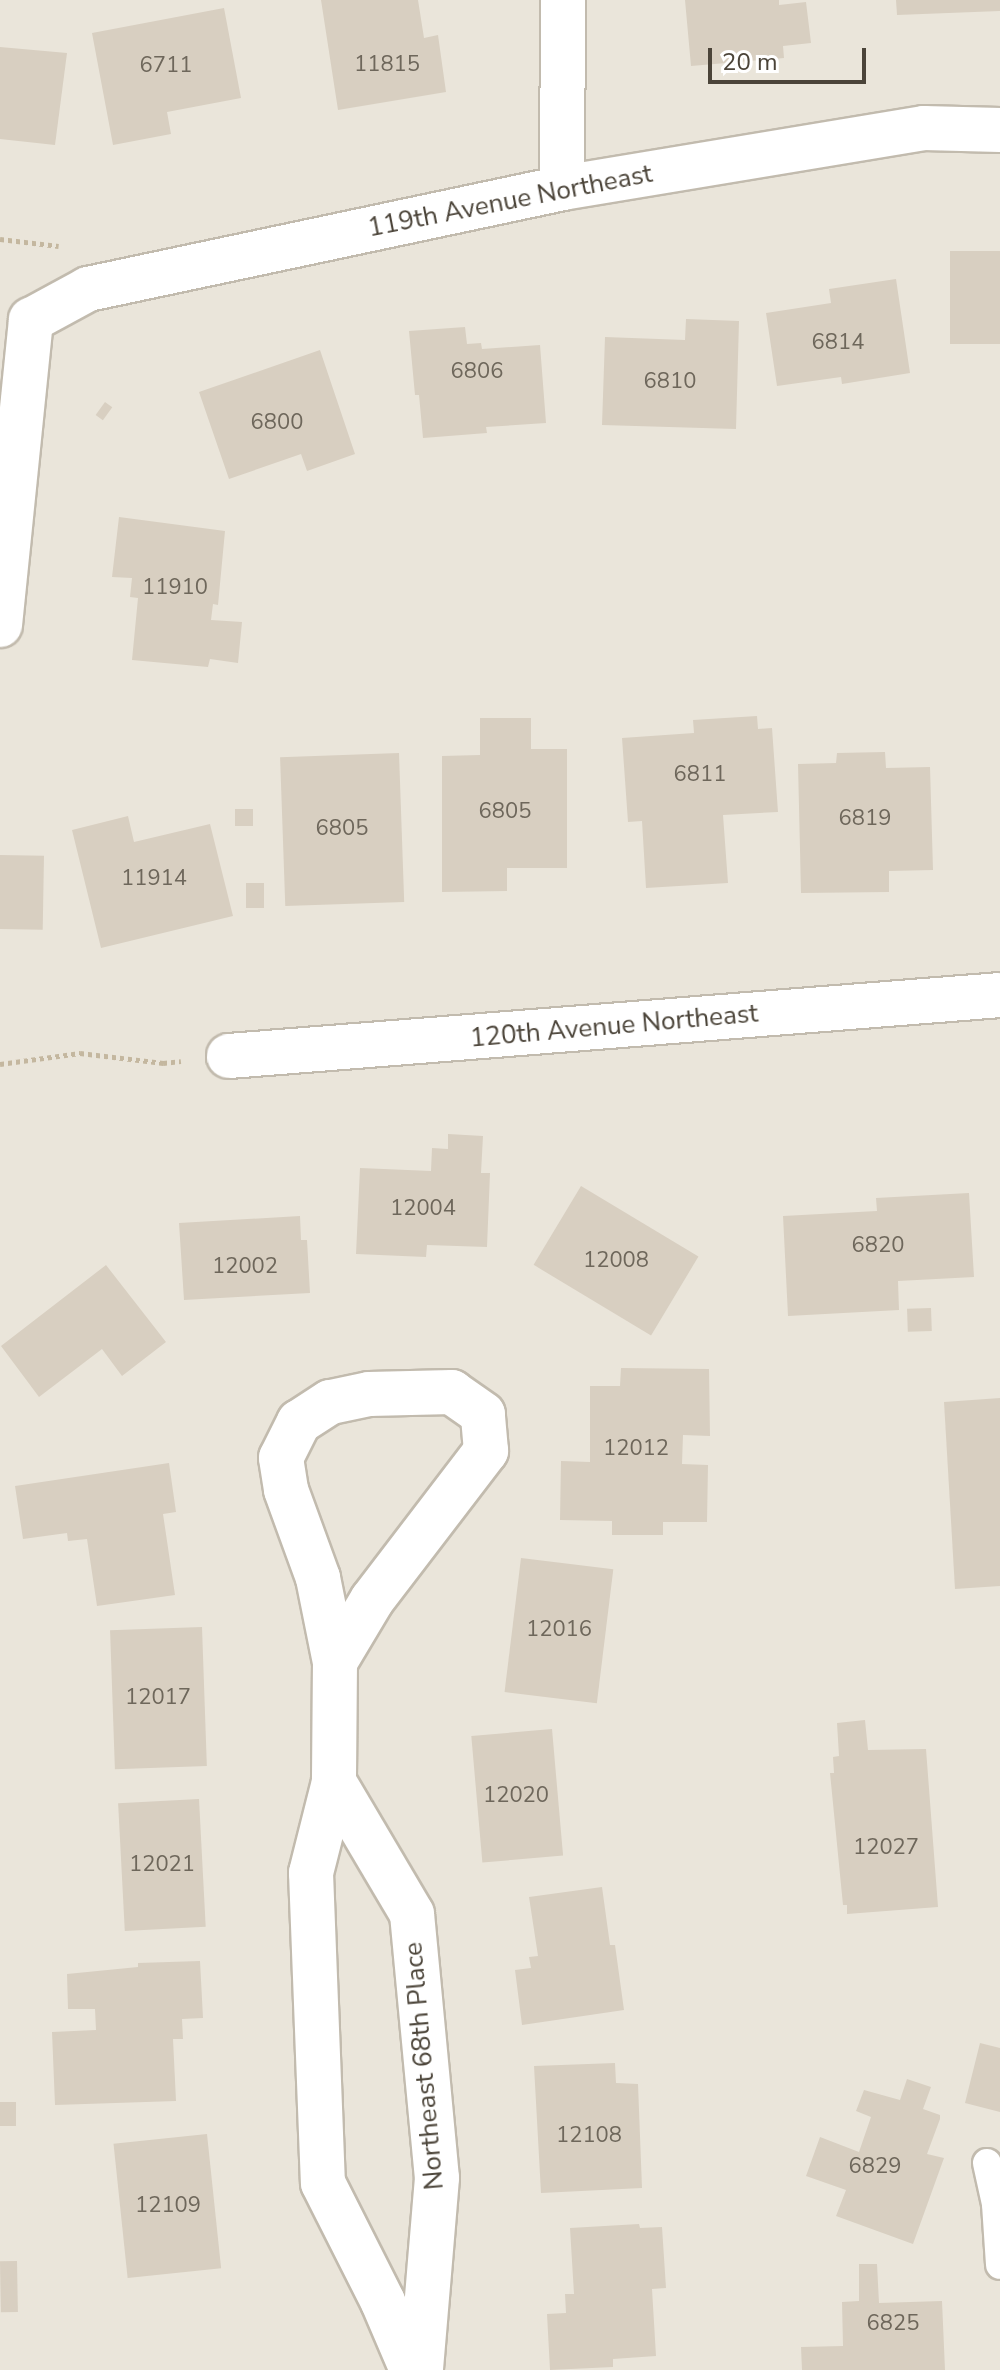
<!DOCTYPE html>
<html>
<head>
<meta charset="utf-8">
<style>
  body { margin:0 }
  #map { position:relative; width:1000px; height:2370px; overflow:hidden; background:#f6f3ec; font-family:"Nunito Sans",sans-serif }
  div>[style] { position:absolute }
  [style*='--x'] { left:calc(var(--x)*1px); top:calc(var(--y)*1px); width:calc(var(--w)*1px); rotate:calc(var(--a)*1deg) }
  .residential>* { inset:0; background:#eae5da; transform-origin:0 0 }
  .building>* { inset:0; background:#d8cfc1; transform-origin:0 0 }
  .path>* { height:5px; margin-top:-2.5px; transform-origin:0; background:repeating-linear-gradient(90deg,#c4b79f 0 4px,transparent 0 8px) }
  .roads { filter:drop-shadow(2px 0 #c2bbae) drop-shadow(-2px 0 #c2bbae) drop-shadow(0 2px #c2bbae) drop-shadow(0 -2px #c2bbae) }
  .service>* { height:28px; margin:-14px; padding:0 14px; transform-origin:14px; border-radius:14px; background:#fff }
  .minor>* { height:44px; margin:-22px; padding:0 22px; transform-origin:22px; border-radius:22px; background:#fff }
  span { translate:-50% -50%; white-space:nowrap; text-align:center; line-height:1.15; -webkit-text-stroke:8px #fff; paint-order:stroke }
  .number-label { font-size:22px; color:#6e675b }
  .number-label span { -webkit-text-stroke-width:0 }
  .street-label { font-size:26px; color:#4b4439 }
  .scale { position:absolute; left:708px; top:48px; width:158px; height:36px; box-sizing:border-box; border:4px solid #4b4439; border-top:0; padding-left:10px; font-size:24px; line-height:28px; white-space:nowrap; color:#4b4439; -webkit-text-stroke:6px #fff; paint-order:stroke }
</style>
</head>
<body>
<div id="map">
  <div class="residential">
    <i style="left:0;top:0;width:1000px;height:2370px"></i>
  </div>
  <div class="building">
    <i style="clip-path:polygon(321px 0,418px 0,424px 38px,438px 35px,446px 92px,338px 110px)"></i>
    <i style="clip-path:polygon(685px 0,779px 0,779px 5px,806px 2px,811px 43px,783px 46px,784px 58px,691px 66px)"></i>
    <i style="clip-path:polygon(896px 0,1000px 0,1000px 11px,897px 15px)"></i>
    <i style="clip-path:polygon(224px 8px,241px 98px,167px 112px,171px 134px,113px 145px,92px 33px)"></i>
    <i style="clip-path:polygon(0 47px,67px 53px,55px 145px,0 139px)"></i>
    <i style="left:1000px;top:251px;width:93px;height:50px;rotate:90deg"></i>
    <i style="clip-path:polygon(896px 279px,910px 373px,842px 384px,841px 377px,777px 386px,766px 313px,831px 303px,829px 289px)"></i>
    <i style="clip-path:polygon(686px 319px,739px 321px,736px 429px,602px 425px,605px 337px,685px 340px)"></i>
    <i style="clip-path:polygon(465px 327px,467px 344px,481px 343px,482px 349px,540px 345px,546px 423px,486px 427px,487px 433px,423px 438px,419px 395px,415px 395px,409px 331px)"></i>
    <i style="clip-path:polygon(320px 350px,355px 454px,307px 471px,301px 454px,229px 479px,199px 392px)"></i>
    <i style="left:105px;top:402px;width:9px;height:16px;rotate:36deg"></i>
    <i style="clip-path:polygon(119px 517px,225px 531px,218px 605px,213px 604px,211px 620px,242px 622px,238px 663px,210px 659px,208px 667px,132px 660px,138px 598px,130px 597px,132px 578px,112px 577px)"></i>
    <i style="clip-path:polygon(757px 716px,758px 729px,772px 728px,778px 812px,723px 815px,728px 883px,646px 888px,642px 821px,628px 822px,622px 738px,694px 733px,693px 720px)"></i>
    <i style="clip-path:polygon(480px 718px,531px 718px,531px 749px,567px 749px,567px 868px,507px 868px,507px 891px,442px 892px,442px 756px,480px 755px)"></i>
    <i style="clip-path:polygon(885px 752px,886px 768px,930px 767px,933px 870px,889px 871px,889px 892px,801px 893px,798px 764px,836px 763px,837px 753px)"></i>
    <i style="left:399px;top:753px;width:149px;height:119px;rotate:88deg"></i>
    <i style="left:253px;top:809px;width:17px;height:18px;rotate:90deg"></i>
    <i style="clip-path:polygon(128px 816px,134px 842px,210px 824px,233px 916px,101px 948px,72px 830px)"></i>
    <i style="left:0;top:855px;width:44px;height:74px;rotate:1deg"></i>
    <i style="left:246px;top:883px;width:18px;height:25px"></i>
    <i style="clip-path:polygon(448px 1134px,483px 1136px,481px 1173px,490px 1173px,487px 1247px,427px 1245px,426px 1257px,356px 1254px,360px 1168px,431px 1171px,432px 1148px,448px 1149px)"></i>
    <i style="left:581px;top:1186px;width:137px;height:92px;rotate:31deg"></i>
    <i style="clip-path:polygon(969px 1193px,974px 1277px,898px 1281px,899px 1310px,788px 1316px,783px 1216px,877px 1211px,876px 1198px)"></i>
    <i style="clip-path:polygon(300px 1216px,301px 1240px,307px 1240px,310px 1293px,184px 1300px,179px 1223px)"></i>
    <i style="clip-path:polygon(106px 1265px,166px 1342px,122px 1376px,102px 1349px,39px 1397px,1px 1346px)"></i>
    <i style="left:931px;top:1308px;width:23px;height:24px;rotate:88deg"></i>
    <i style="clip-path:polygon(621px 1368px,709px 1369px,710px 1436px,683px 1435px,682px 1464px,708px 1465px,707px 1522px,663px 1522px,663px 1535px,612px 1535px,612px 1521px,560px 1520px,561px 1461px,590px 1462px,590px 1386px,620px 1386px)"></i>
    <i style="clip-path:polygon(1000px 1398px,1000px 1586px,955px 1589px,944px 1402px)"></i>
    <i style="clip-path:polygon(169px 1463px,176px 1512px,163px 1514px,175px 1595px,97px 1606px,87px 1539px,68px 1541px,67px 1533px,23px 1539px,15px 1486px)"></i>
    <i style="left:521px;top:1558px;width:93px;height:135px;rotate:7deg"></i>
    <i style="left:202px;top:1627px;width:139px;height:92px;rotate:88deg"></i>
    <i style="clip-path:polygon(865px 1720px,868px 1750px,926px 1749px,938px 1907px,847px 1914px,847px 1905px,843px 1905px,830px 1773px,834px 1773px,833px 1757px,839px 1756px,837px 1723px)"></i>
    <i style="left:552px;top:1729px;width:127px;height:81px;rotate:85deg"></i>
    <i style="left:199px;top:1799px;width:128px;height:81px;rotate:87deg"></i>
    <i style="clip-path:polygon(602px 1887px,610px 1945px,615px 1945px,624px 2010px,522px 2025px,515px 1970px,531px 1968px,529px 1957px,538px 1956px,529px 1897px)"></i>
    <i style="clip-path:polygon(200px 1961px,203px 2018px,182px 2019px,183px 2039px,173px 2039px,176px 2101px,55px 2105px,52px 2032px,96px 2030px,95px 2009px,68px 2009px,67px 1974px,138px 1967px,138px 1963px)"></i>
    <i style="clip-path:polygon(980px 2043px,1000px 2048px,1000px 2112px,965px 2103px)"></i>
    <i style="clip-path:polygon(615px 2063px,616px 2083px,638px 2084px,642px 2188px,541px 2193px,534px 2066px)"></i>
    <i style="clip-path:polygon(907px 2079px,931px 2087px,923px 2109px,940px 2115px,940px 2119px,927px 2154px,944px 2158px,913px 2244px,836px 2216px,846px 2190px,806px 2176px,820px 2137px,859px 2152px,871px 2117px,856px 2111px,864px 2090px,900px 2100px)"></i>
    <i style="left:0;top:2102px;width:16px;height:24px"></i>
    <i style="left:207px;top:2134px;width:135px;height:94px;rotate:84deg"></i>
    <i style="clip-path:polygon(639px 2224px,640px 2228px,662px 2227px,666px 2288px,652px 2289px,656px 2356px,613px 2359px,613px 2367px,550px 2370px,547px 2314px,566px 2313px,565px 2294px,574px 2294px,570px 2228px)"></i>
    <i style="left:17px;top:2261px;width:51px;height:17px;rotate:89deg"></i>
    <i style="clip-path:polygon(859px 2264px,877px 2264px,879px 2303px,942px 2301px,945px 2370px,802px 2370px,801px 2347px,843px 2346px,842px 2302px,859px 2301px)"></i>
  </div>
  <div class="path">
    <i style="--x:0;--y:239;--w:59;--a:6.8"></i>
    <i style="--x:0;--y:1064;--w:81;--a:-7.8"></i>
    <i style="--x:80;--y:1053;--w:84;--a:6.9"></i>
    <i style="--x:163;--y:1063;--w:18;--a:-6"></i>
  </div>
  <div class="roads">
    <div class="service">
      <i style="--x:987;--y:2163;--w:42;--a:77.6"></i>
      <i style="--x:996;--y:2204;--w:61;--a:86.2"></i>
    </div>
    <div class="minor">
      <i style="--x:562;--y:188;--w:188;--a:-89.7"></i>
      <i style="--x:0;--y:625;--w:307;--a:-84.2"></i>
      <i style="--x:31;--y:320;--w:65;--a:-28.5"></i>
      <i style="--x:88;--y:289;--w:485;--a:-12"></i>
      <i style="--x:562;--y:188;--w:367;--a:-9.4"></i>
      <i style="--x:924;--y:128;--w:76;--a:1.5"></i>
      <i style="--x:229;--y:1056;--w:773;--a:-4.52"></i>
      <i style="--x:335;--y:1662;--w:72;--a:-59.2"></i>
      <i style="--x:372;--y:1600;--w:188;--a:-52.6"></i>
      <i style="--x:486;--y:1451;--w:37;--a:-95"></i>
      <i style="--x:483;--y:1414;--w:38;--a:-145"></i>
      <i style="--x:452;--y:1392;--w:83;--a:178.6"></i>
      <i style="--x:369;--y:1394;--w:40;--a:168"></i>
      <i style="--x:330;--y:1402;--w:37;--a:147"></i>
      <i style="--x:299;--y:1422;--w:40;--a:116.6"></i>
      <i style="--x:281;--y:1458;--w:32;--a:81"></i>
      <i style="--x:286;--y:1490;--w:94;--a:70"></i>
      <i style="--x:318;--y:1578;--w:86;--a:78.6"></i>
      <i style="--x:335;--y:1662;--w:120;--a:90.5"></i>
      <i style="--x:334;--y:1782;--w:94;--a:104.2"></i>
      <i style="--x:311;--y:1873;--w:310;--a:87.8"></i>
      <i style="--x:323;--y:2183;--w:133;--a:63.2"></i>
      <i style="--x:383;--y:2302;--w:74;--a:66.9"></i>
      <i style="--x:334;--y:1782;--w:153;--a:59.4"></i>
      <i style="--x:412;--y:1914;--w:265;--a:84.6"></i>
      <i style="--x:437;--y:2178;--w:193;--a:94.8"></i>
    </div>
  </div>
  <div class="number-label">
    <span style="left:387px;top:65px">11815</span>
    <span style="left:166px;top:66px">6711</span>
    <span style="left:838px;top:343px">6814</span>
    <span style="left:477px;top:372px">6806</span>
    <span style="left:670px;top:382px">6810</span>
    <span style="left:277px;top:423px">6800</span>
    <span style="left:175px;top:588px">11910</span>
    <span style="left:700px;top:775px">6811</span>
    <span style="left:505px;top:812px">6805</span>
    <span style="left:865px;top:819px">6819</span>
    <span style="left:342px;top:829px">6805</span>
    <span style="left:154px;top:879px">11914</span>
    <span style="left:423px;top:1209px">12004</span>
    <span style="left:878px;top:1246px">6820</span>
    <span style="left:616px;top:1261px">12008</span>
    <span style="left:245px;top:1267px">12002</span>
    <span style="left:636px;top:1449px">12012</span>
    <span style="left:559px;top:1630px">12016</span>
    <span style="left:158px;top:1698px">12017</span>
    <span style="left:516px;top:1796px">12020</span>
    <span style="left:886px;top:1848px">12027</span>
    <span style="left:162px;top:1865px">12021</span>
    <span style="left:589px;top:2136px">12108</span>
    <span style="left:875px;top:2167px">6829</span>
    <span style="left:168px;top:2206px">12109</span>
    <span style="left:893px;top:2324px">6825</span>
  </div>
  <div class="street-label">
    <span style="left:510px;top:201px;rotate:-11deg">119th Avenue Northeast</span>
    <span style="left:614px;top:1026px;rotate:-5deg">120th Avenue Northeast</span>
    <span style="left:424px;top:2066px;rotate:-95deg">Northeast 68th Place</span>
  </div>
  <div class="scale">20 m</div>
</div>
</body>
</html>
